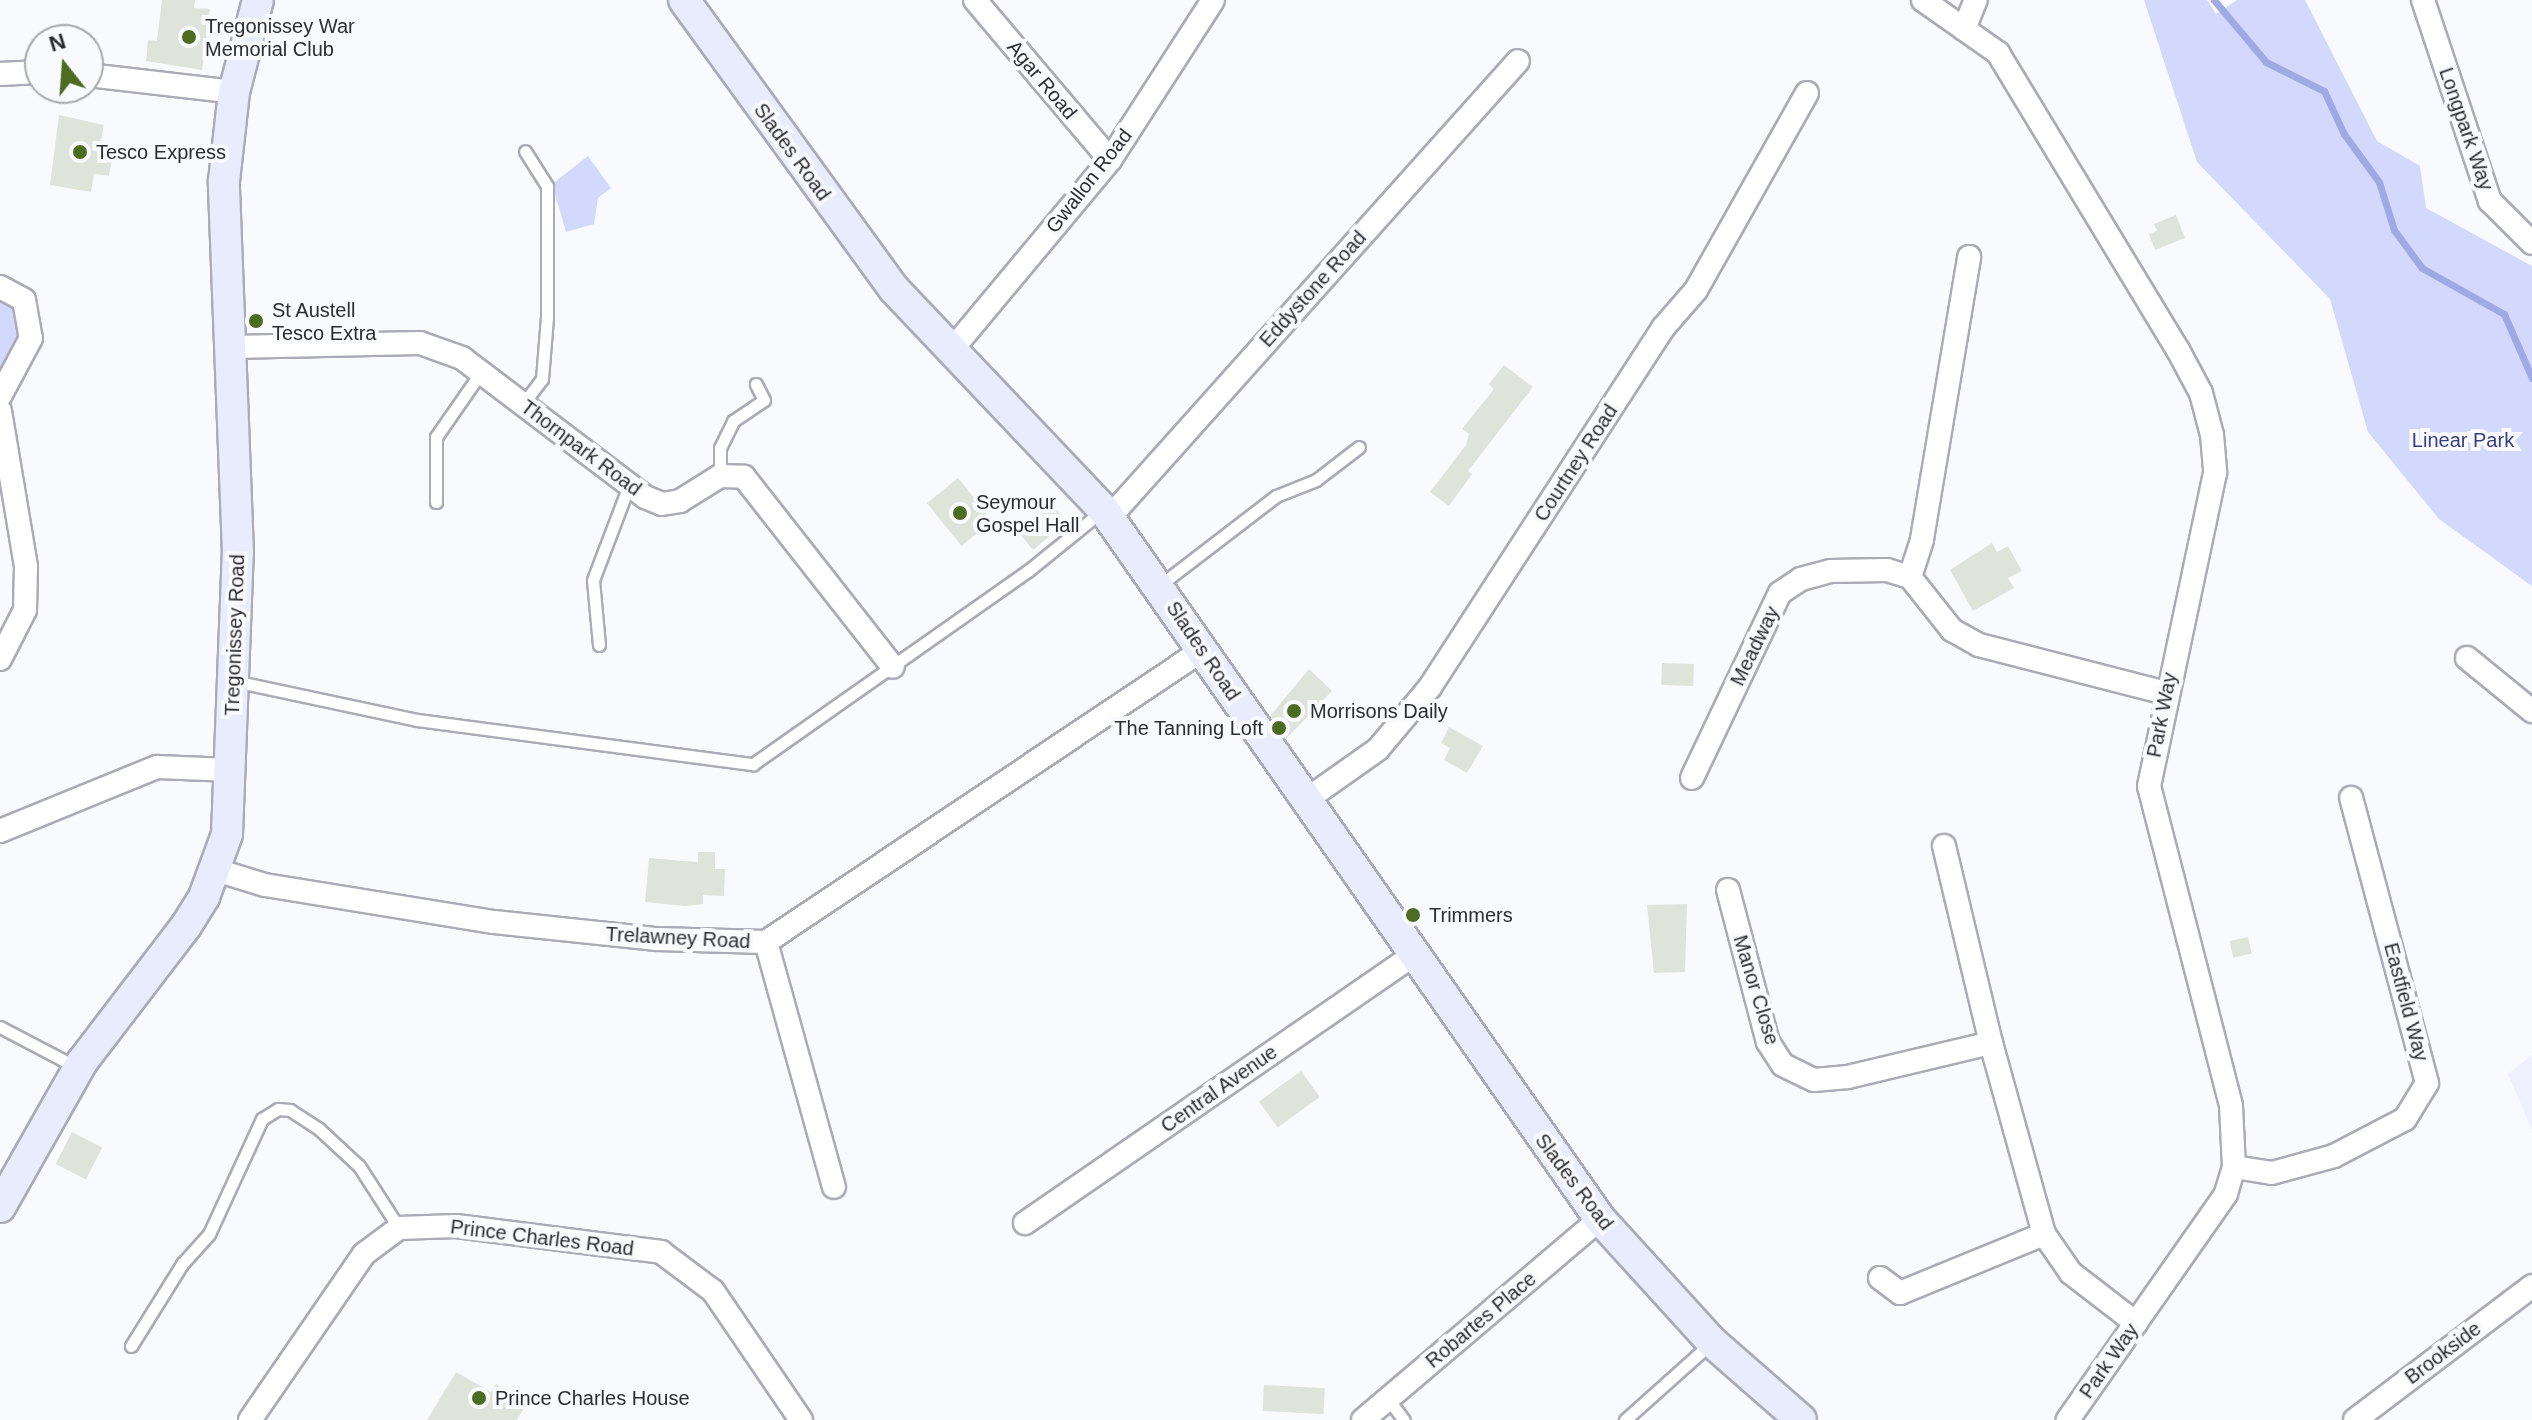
<!DOCTYPE html>
<html>
<head>
<meta charset="utf-8">
<style>
  body { margin:0 }
  #map { position:relative; width:2532px; height:1420px; overflow:hidden; background:#f9fafd; font-family:Helvetica,sans-serif }
  div>[style] { position:absolute }
  [style*='--x'] { left:calc(var(--x)*1px); top:calc(var(--y)*1px); width:calc(var(--w)*1px); rotate:calc(var(--a)*1deg) }
  .built>* { inset:0; background:#eef0fd }
  .green>* { inset:0; background:#d3d9fd }
  .stream>* { height:7px; margin:-3.5px; padding:0 3.5px; transform-origin:3.5px; border-radius:3.5px; background:#a0a9e3 }
  .building>* { inset:0; background:#dfe4db; transform-origin:0 0 }
  .roads { filter:drop-shadow(2px 0 #aaabb4) drop-shadow(-2px 0 #aaabb4) drop-shadow(0 2px #aaabb4) drop-shadow(0 -2px #aaabb4) }
  .lane>* { height:11px; margin:-5.5px; padding:0 5.5px; transform-origin:5.5px; border-radius:5.5px; background:#fff }
  .street>* { height:22px; margin:-11px; padding:0 11px; transform-origin:11px; border-radius:11px; background:#fff }
  .secondary>* { height:30px; margin:-15px; padding:0 15px; transform-origin:15px; border-radius:15px; background:#e9ecfc }
  .dots>* { width:22px; height:22px; translate:-50% -50%; box-sizing:border-box; border:4px solid #f9fafd; border-radius:50% }
  span { translate:-50% -50%; white-space:nowrap; text-align:center; line-height:1.15; -webkit-text-stroke:8px #f9fafd; paint-order:stroke }
  .poi-label { font-size:20px; color:#2d2d31 }
  .left { translate:0 -50%; text-align:left }
  .right { translate:-100% -50%; text-align:right }
  .street-label { font-size:20px; color:#2d2d31 }
  .park-label { font-size:20px; color:#383d81 }
  .north { position:absolute; left:24px; top:24px; width:80px; height:80px; box-sizing:border-box; background:#f9fafd; border:2px solid #a7a8ab; border-radius:50%; rotate:343deg; font-size:22px; font-weight:700; line-height:32px; text-align:center; color:#2d2d31 }
  .north::after { content:''; display:block; margin:auto; width:28px; height:36px; background:#4d6b21; clip-path:polygon(50% 0,100% 100%,50% 72%,0 100%) }
</style>
</head>
<body>
<div id="map">
  <div class="built">
    <i style="clip-path:polygon(2532px 1055px,2532px 1130px,2508px 1074px)"></i>
  </div>
  <div class="green">
    <i style="clip-path:polygon(2144px 0,2207px 0,2216px 14px,2237px 0,2305px 0,2377px 141px,2420px 166px,2426px 208px,2532px 266px,2532px 586px,2439px 519px,2368px 432px,2330px 299px,2197px 162px)"></i>
    <i style="clip-path:polygon(588px 156px,611px 188px,598px 198px,594px 224px,566px 232px,552px 184px)"></i>
    <i style="clip-path:polygon(0 299px,16px 308px,20px 330px,14px 352px,0 371px)"></i>
  </div>
  <div class="stream">
    <i style="--x:2214;--y:0;--w:81;--a:50"></i>
    <i style="--x:2266;--y:62;--w:65;--a:26.6"></i>
    <i style="--x:2324;--y:91;--w:47;--a:65.1"></i>
    <i style="--x:2344;--y:134;--w:59;--a:53.9"></i>
    <i style="--x:2379;--y:182;--w:50;--a:72.6"></i>
    <i style="--x:2394;--y:230;--w:47;--a:53.6"></i>
    <i style="--x:2422;--y:268;--w:94;--a:29.3"></i>
    <i style="--x:2504;--y:314;--w:70;--a:66.4"></i>
  </div>
  <div class="building">
    <i style="clip-path:polygon(162px 0,195px 0,194px 8px,210px 9px,202px 70px,146px 61px,148px 40px,157px 41px)"></i>
    <i style="clip-path:polygon(59px 115px,104px 125px,99px 151px,113px 154px,109px 176px,94px 174px,91px 192px,50px 185px)"></i>
    <i style="clip-path:polygon(2176px 215px,2185px 238px,2155px 250px,2149px 234px,2157px 231px,2154px 224px)"></i>
    <i style="clip-path:polygon(1504px 365px,1533px 387px,1468px 471px,1472px 474px,1449px 506px,1430px 492px,1466px 445px,1469px 434px,1462px 429px,1494px 389px,1489px 384px)"></i>
    <i style="left:958px;top:478px;width:55px;height:40px;rotate:51deg"></i>
    <i style="left:1052px;top:504px;width:23px;height:44px;rotate:50deg"></i>
    <i style="clip-path:polygon(1992px 543px,1997px 552px,2008px 546px,2022px 571px,2008px 578px,2014px 588px,1973px 611px,1950px 570px)"></i>
    <i style="left:1662px;top:663px;width:32px;height:22px;rotate:2deg"></i>
    <i style="clip-path:polygon(1309px 669px,1332px 691px,1286px 739px,1270px 716px)"></i>
    <i style="clip-path:polygon(1449px 727px,1483px 746px,1467px 773px,1444px 760px,1450px 748px,1441px 743px)"></i>
    <i style="clip-path:polygon(698px 852px,715px 852px,715px 869px,725px 869px,724px 896px,703px 895px,703px 904px,685px 906px,645px 902px,649px 858px,698px 862px)"></i>
    <i style="clip-path:polygon(1687px 904px,1685px 972px,1654px 973px,1647px 905px)"></i>
    <i style="left:2248px;top:937px;width:17px;height:19px;rotate:77deg"></i>
    <i style="left:1301px;top:1071px;width:32px;height:52px;rotate:54deg"></i>
    <i style="left:72px;top:1132px;width:34px;height:36px;rotate:27deg"></i>
    <i style="clip-path:polygon(456px 1372px,491px 1392px,496px 1384px,527px 1403px,517px 1420px,427px 1420px)"></i>
    <i style="left:1264px;top:1385px;width:61px;height:26px;rotate:3deg"></i>
  </div>
  <div class="roads">
    <div class="lane">
      <i style="--x:523;--y:404;--w:31;--a:-53"></i>
      <i style="--x:542;--y:379;--w:62;--a:-85.4"></i>
      <i style="--x:547;--y:317;--w:131;--a:-90"></i>
      <i style="--x:547;--y:186;--w:41;--a:-122.2"></i>
      <i style="--x:720;--y:476;--w:28;--a:-90"></i>
      <i style="--x:720;--y:448;--w:30;--a:-64"></i>
      <i style="--x:733;--y:421;--w:37;--a:-34"></i>
      <i style="--x:764;--y:400;--w:18;--a:-117"></i>
      <i style="--x:436;--y:502;--w:65;--a:-90"></i>
      <i style="--x:436;--y:437;--w:79;--a:-55.3"></i>
      <i style="--x:1160;--y:585;--w:146;--a:-37.5"></i>
      <i style="--x:1276;--y:496;--w:43;--a:-21.8"></i>
      <i style="--x:1316;--y:480;--w:54;--a:-37.5"></i>
      <i style="--x:599;--y:645;--w:65;--a:-95.3"></i>
      <i style="--x:593;--y:580;--w:102;--a:-69.2"></i>
      <i style="--x:234;--y:681;--w:187;--a:12"></i>
      <i style="--x:417;--y:720;--w:339;--a:7.5"></i>
      <i style="--x:753;--y:764;--w:337;--a:-35.1"></i>
      <i style="--x:1029;--y:570;--w:95;--a:-39"></i>
      <i style="--x:0;--y:1027;--w:88;--a:27.7"></i>
      <i style="--x:131;--y:1346;--w:97;--a:-58.1"></i>
      <i style="--x:182;--y:1264;--w:40;--a:-48"></i>
      <i style="--x:209;--y:1234;--w:127;--a:-65.3"></i>
      <i style="--x:262;--y:1119;--w:19;--a:-32"></i>
      <i style="--x:278;--y:1109;--w:12;--a:5"></i>
      <i style="--x:290;--y:1110;--w:35;--a:33"></i>
      <i style="--x:319;--y:1129;--w:54;--a:42.8"></i>
      <i style="--x:359;--y:1166;--w:74;--a:57.2"></i>
      <i style="--x:1388;--y:1399;--w:26;--a:53"></i>
      <i style="--x:1625;--y:1420;--w:115;--a:-41.8"></i>
    </div>
    <div class="street">
      <i style="--x:975;--y:0;--w:209;--a:49.8"></i>
      <i style="--x:1923;--y:0;--w:92;--a:35.2"></i>
      <i style="--x:1998;--y:53;--w:347;--a:58.8"></i>
      <i style="--x:2178;--y:350;--w:49;--a:61.9"></i>
      <i style="--x:2201;--y:393;--w:43;--a:75.3"></i>
      <i style="--x:2212;--y:435;--w:38;--a:85"></i>
      <i style="--x:2215;--y:473;--w:320;--a:101.9"></i>
      <i style="--x:2149;--y:786;--w:330;--a:75.6"></i>
      <i style="--x:2231;--y:1106;--w:61;--a:87.2"></i>
      <i style="--x:2234;--y:1167;--w:28;--a:107"></i>
      <i style="--x:2226;--y:1194;--w:276;--a:125"></i>
      <i style="--x:2423;--y:0;--w:212;--a:71.6"></i>
      <i style="--x:2490;--y:201;--w:59;--a:45"></i>
      <i style="--x:1964;--y:29;--w:31;--a:-68"></i>
      <i style="--x:0;--y:74;--w:40;--a:-2.9"></i>
      <i style="--x:88;--y:75;--w:147;--a:6.6"></i>
      <i style="--x:0;--y:287;--w:27;--a:28"></i>
      <i style="--x:24;--y:300;--w:39;--a:80"></i>
      <i style="--x:31;--y:338;--w:66;--a:118.1"></i>
      <i style="--x:231;--y:347;--w:189;--a:-1.2"></i>
      <i style="--x:420;--y:343;--w:45;--a:19.7"></i>
      <i style="--x:462;--y:358;--w:230;--a:37.2"></i>
      <i style="--x:645;--y:497;--w:18;--a:22"></i>
      <i style="--x:662;--y:504;--w:18;--a:-9"></i>
      <i style="--x:680;--y:501;--w:47;--a:-32"></i>
      <i style="--x:720;--y:476;--w:24;--a:2"></i>
      <i style="--x:744;--y:477;--w:241;--a:51.9"></i>
      <i style="--x:950;--y:352;--w:250;--a:-50.2"></i>
      <i style="--x:1110;--y:160;--w:190;--a:-57.2"></i>
      <i style="--x:0;--y:411;--w:158;--a:80.5"></i>
      <i style="--x:26;--y:567;--w:43;--a:91.3"></i>
      <i style="--x:25;--y:610;--w:55;--a:117"></i>
      <i style="--x:1109;--y:518;--w:613;--a:-48.17"></i>
      <i style="--x:1910;--y:577;--w:40;--a:-72"></i>
      <i style="--x:1922;--y:539;--w:286;--a:-80.5"></i>
      <i style="--x:2467;--y:658;--w:84;--a:39.2"></i>
      <i style="--x:1692;--y:778;--w:205;--a:-64.6"></i>
      <i style="--x:1780;--y:593;--w:25;--a:-34"></i>
      <i style="--x:1801;--y:579;--w:30;--a:-15"></i>
      <i style="--x:1830;--y:571;--w:57;--a:-1"></i>
      <i style="--x:1887;--y:570;--w:24;--a:17"></i>
      <i style="--x:1910;--y:577;--w:68;--a:51.6"></i>
      <i style="--x:1952;--y:630;--w:31;--a:29"></i>
      <i style="--x:1979;--y:645;--w:193;--a:14.4"></i>
      <i style="--x:1306;--y:800;--w:88;--a:-35.3"></i>
      <i style="--x:1378;--y:749;--w:81;--a:-50"></i>
      <i style="--x:1430;--y:687;--w:428;--a:-57"></i>
      <i style="--x:1663;--y:328;--w:50;--a:-49"></i>
      <i style="--x:1696;--y:290;--w:226;--a:-60.6"></i>
      <i style="--x:0;--y:831;--w:170;--a:-22.2"></i>
      <i style="--x:157;--y:767;--w:74;--a:2.3"></i>
      <i style="--x:1944;--y:846;--w:203;--a:76.6"></i>
      <i style="--x:1991;--y:1043;--w:198;--a:74.5"></i>
      <i style="--x:2044;--y:1234;--w:47;--a:55.3"></i>
      <i style="--x:2071;--y:1273;--w:82;--a:37.6"></i>
      <i style="--x:216;--y:870;--w:51;--a:17"></i>
      <i style="--x:265;--y:885;--w:232;--a:9.2"></i>
      <i style="--x:494;--y:922;--w:164;--a:6"></i>
      <i style="--x:657;--y:939;--w:109;--a:1.6"></i>
      <i style="--x:766;--y:942;--w:523;--a:-33.78"></i>
      <i style="--x:1728;--y:890;--w:157;--a:75.3"></i>
      <i style="--x:1768;--y:1042;--w:27;--a:57"></i>
      <i style="--x:1783;--y:1065;--w:34;--a:26"></i>
      <i style="--x:1814;--y:1080;--w:34;--a:-5"></i>
      <i style="--x:1848;--y:1077;--w:147;--a:-13.4"></i>
      <i style="--x:766;--y:942;--w:254;--a:74.5"></i>
      <i style="--x:2234;--y:1167;--w:38;--a:9"></i>
      <i style="--x:2272;--y:1173;--w:64;--a:-15.3"></i>
      <i style="--x:2334;--y:1156;--w:80;--a:-27.5"></i>
      <i style="--x:2405;--y:1119;--w:42;--a:-58.6"></i>
      <i style="--x:2427;--y:1083;--w:295;--a:-104.9"></i>
      <i style="--x:1025;--y:1223;--w:472;--a:-34.6"></i>
      <i style="--x:1880;--y:1278;--w:25;--a:37"></i>
      <i style="--x:1900;--y:1293;--w:156;--a:-22.3"></i>
      <i style="--x:250;--y:1420;--w:201;--a:-55.5"></i>
      <i style="--x:364;--y:1254;--w:44;--a:-36.6"></i>
      <i style="--x:399;--y:1228;--w:57;--a:-2"></i>
      <i style="--x:456;--y:1226;--w:207;--a:7.2"></i>
      <i style="--x:661;--y:1252;--w:65;--a:36.9"></i>
      <i style="--x:713;--y:1291;--w:156;--a:55.7"></i>
      <i style="--x:1363;--y:1420;--w:311;--a:-40.3"></i>
      <i style="--x:2355;--y:1420;--w:222;--a:-37.1"></i>
    </div>
    <div class="secondary">
      <i style="--x:684;--y:0;--w:357;--a:54"></i>
      <i style="--x:894;--y:289;--w:303;--a:46.5"></i>
      <i style="--x:1103;--y:509;--w:867;--a:55.01"></i>
      <i style="--x:1600;--y:1219;--w:166;--a:47.7"></i>
      <i style="--x:1712;--y:1342;--w:118;--a:41.2"></i>
      <i style="--x:0;--y:1207;--w:167;--a:-60.5"></i>
      <i style="--x:82;--y:1062;--w:171;--a:-52.6"></i>
      <i style="--x:186;--y:926;--w:34;--a:-58"></i>
      <i style="--x:204;--y:897;--w:67;--a:-69.9"></i>
      <i style="--x:227;--y:834;--w:281;--a:-87.8"></i>
      <i style="--x:238;--y:553;--w:372;--a:-92.2"></i>
      <i style="--x:224;--y:181;--w:90;--a:-83.6"></i>
      <i style="--x:234;--y:92;--w:95;--a:-75.4"></i>
    </div>
  </div>
  <div class="dots">
    <i style="left:189px;top:37px;background:#4d6b21"></i>
    <i style="left:80px;top:152px;background:#4d6b21"></i>
    <i style="left:256px;top:321px;background:#4d6b21"></i>
    <i style="left:960px;top:513px;background:#4d6b21"></i>
    <i style="left:1294px;top:711px;background:#4d6b21"></i>
    <i style="left:1279px;top:728px;background:#4d6b21"></i>
    <i style="left:1413px;top:915px;background:#4d6b21"></i>
    <i style="left:479px;top:1398px;background:#4d6b21"></i>
  </div>
  <div class="poi-label">
    <span class="left" style="left:205px;top:38px">Tregonissey War<br>Memorial Club</span>
    <span class="left" style="left:96px;top:152px">Tesco Express</span>
    <span class="left" style="left:272px;top:322px">St Austell<br>Tesco Extra</span>
    <span class="left" style="left:976px;top:514px">Seymour<br>Gospel Hall</span>
    <span class="left" style="left:1310px;top:711px">Morrisons Daily</span>
    <span class="right" style="left:1263px;top:728px">The Tanning Loft</span>
    <span class="left" style="left:1429px;top:915px">Trimmers</span>
    <span class="left" style="left:495px;top:1398px">Prince Charles House</span>
  </div>
  <div class="street-label">
    <span style="left:1042px;top:80px;rotate:50deg">Agar Road</span>
    <span style="left:2466px;top:129px;rotate:71deg">Longpark Way</span>
    <span style="left:792px;top:152px;rotate:54deg">Slades Road</span>
    <span style="left:1089px;top:181px;rotate:-52deg">Gwallon Road</span>
    <span style="left:1313px;top:289px;rotate:-48deg">Eddystone Road</span>
    <span style="left:581px;top:448px;rotate:37deg">Thornpark Road</span>
    <span style="left:1576px;top:463px;rotate:-57deg">Courtney Road</span>
    <span style="left:235px;top:635px;rotate:-88deg">Tregonissey Road</span>
    <span style="left:1755px;top:646px;rotate:-64deg">Meadway</span>
    <span style="left:1203px;top:651px;rotate:56deg">Slades Road</span>
    <span style="left:2162px;top:715px;rotate:-79deg">Park Way</span>
    <span style="left:678px;top:938px;rotate:3deg">Trelawney Road</span>
    <span style="left:1756px;top:990px;rotate:73deg">Manor Close</span>
    <span style="left:2406px;top:1002px;rotate:75deg">Eastfield Way</span>
    <span style="left:1219px;top:1089px;rotate:-35deg">Central Avenue</span>
    <span style="left:1574px;top:1182px;rotate:53deg">Slades Road</span>
    <span style="left:542px;top:1238px;rotate:7deg">Prince Charles Road</span>
    <span style="left:1481px;top:1320px;rotate:-40deg">Robartes Place</span>
    <span style="left:2443px;top:1353px;rotate:-37deg">Brookside</span>
    <span style="left:2109px;top:1361px;rotate:-55deg">Park Way</span>
  </div>
  <div class="park-label">
    <span style="left:2463px;top:440px">Linear Park</span>
  </div>
  <div class="north">N</div>
</div>
</body>
</html>
